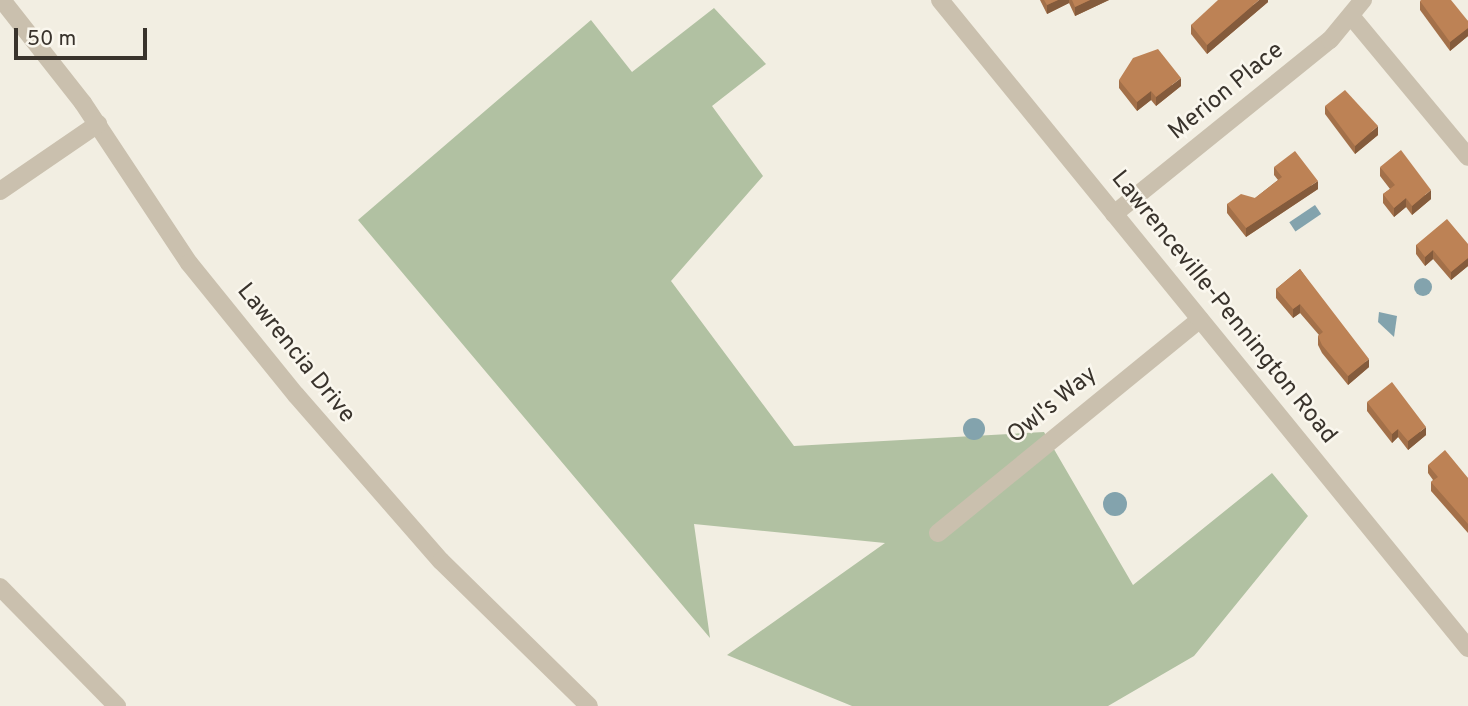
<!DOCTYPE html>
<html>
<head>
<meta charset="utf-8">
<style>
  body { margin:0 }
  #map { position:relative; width:1468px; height:706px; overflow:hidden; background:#f2eee2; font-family:Overpass,sans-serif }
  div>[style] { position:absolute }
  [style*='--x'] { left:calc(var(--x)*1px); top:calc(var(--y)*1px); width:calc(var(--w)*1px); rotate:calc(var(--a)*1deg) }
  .green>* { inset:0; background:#b1c1a2 }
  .water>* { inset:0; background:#83a3ad; transform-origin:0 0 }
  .round { border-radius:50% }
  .minor>* { height:18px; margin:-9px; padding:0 9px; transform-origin:9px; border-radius:9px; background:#cac0ae }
  .tertiary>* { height:18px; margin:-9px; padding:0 9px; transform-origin:9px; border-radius:9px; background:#cac0ae }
  .wall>* { inset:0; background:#a37049 }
  .shaded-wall>* { inset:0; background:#845b3c }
  .building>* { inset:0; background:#bd8255 }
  span { translate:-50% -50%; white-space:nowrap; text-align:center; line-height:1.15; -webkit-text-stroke:5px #faf7ee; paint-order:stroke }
  .street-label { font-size:24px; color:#39332c }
  .scale { position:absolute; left:14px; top:28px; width:133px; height:32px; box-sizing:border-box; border:4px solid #39332c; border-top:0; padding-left:9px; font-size:21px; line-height:24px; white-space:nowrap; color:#39332c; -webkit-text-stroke:5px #faf7ee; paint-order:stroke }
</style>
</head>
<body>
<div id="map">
  <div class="green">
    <i style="clip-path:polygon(714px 8px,766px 64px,712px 106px,763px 176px,671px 281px,794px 446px,1044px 432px,1133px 585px,1272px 473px,1308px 516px,1194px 656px,1108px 706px,852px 706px,727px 655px,885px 543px,694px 524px,710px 638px,358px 220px,591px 20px,632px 72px)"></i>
  </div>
  <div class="water">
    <i style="left:1315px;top:205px;width:11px;height:31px;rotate:56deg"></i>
    <i class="round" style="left:1414px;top:278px;width:18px;height:18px"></i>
    <i style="clip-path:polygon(1379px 312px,1397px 316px,1394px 337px,1378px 322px)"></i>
    <i class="round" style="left:963px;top:418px;width:22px;height:22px"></i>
    <i class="round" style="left:1103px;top:492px;width:24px;height:24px"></i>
  </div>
  <div class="minor">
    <i style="--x:2;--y:0;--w:131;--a:51.8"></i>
    <i style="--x:83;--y:103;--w:192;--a:56.5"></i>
    <i style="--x:189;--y:263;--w:170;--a:51"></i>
    <i style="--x:296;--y:395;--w:220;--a:48.9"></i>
    <i style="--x:441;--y:561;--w:207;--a:44.4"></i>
    <i style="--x:1351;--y:16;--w:183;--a:50.3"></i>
    <i style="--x:0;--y:191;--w:119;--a:-34.4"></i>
    <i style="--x:1114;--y:214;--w:277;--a:-38.9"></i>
    <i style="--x:1330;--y:40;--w:52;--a:-50.5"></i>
    <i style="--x:938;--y:533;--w:338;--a:-39.2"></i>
    <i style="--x:0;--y:587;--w:167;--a:45.5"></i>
  </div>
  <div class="tertiary">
    <i style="--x:940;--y:0;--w:836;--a:50.83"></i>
  </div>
  <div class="wall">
    <i style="clip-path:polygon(1040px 0,1109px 0,1075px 16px,1069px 3px,1047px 14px)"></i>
    <i style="clip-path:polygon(1268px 0,1268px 2px,1207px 54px,1191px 34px,1191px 25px)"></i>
    <i style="clip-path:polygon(1420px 1px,1468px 21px,1468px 36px,1450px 51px,1420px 10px)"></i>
    <i style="clip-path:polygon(1119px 80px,1181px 86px,1156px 106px,1151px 100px,1137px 111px,1119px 88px)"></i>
    <i style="clip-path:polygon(1325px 106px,1378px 135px,1355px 154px,1325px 114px)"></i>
    <i style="clip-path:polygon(1274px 167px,1318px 189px,1246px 237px,1227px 213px,1227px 204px,1255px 198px,1278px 180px,1274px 175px)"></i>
    <i style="clip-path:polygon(1380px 167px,1431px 199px,1412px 215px,1406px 207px,1394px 217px,1383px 203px,1383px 194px,1390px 189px,1380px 176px)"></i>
    <i style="clip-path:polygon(1468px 244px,1468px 266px,1451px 280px,1433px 259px,1425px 266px,1416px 254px,1416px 245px)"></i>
    <i style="clip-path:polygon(1300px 269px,1369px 367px,1348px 385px,1322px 353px,1318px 345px,1318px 336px,1319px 335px,1300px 313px,1293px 318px,1276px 298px,1276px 289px)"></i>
    <i style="clip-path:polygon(1367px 402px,1426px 435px,1408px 450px,1398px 437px,1392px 443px,1367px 411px)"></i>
    <i style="clip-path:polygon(1428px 465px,1468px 478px,1468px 533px,1431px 491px,1431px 482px,1433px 480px,1428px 473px)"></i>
  </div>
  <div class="shaded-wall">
    <i style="clip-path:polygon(1058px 0,1069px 0,1069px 3px,1047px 14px,1047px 5px)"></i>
    <i style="clip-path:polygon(1090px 0,1109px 0,1075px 16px,1075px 7px)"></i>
    <i style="clip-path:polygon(1259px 0,1268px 0,1268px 2px,1207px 54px,1207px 45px)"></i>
    <i style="clip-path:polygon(1468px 28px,1468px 36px,1450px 51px,1450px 42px)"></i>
    <i style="clip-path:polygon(1181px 78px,1181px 86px,1156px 106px,1156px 97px)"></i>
    <i style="clip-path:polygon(1151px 91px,1151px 100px,1137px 111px,1137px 102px)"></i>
    <i style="clip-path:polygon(1378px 126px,1378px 135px,1355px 154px,1355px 146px)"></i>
    <i style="clip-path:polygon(1318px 181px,1318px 189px,1246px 237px,1246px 228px)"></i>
    <i style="clip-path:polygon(1431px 190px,1431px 199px,1412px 215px,1412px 206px)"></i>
    <i style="clip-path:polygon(1406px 198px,1406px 207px,1394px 217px,1394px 208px)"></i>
    <i style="clip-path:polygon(1433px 250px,1433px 259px,1425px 266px,1425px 257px)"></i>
    <i style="clip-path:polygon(1468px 258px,1468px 266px,1451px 280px,1451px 272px)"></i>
    <i style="clip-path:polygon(1300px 304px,1300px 313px,1293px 318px,1293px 309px)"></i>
    <i style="clip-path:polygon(1369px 359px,1369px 367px,1348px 385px,1348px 376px)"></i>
    <i style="clip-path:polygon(1426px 427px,1426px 435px,1408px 450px,1408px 441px)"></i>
    <i style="clip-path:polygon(1398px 429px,1398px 437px,1392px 443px,1392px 434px)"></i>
  </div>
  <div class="building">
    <i style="clip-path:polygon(1044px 0,1058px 0,1047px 5px)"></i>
    <i style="clip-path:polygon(1072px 0,1090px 0,1075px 7px)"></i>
    <i style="clip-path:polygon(1218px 0,1259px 0,1207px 45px,1191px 25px)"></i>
    <i style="clip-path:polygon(1421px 0,1451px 0,1468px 21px,1468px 28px,1450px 42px,1420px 1px)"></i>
    <i style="clip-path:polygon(1158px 49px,1181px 78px,1156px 97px,1151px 91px,1137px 102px,1119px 80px,1133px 58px)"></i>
    <i style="clip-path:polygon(1345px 90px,1378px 126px,1355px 146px,1325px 106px)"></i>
    <i style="clip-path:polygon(1401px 150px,1431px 190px,1412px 206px,1406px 198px,1394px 208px,1383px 194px,1395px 185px,1380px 167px)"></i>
    <i style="clip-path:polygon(1295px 151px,1318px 181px,1246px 228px,1227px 204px,1241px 194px,1255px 198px,1282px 177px,1274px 167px)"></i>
    <i style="clip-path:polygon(1447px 219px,1468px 244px,1468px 258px,1451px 272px,1433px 250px,1425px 257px,1416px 245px)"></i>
    <i style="clip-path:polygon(1300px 269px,1369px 359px,1348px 376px,1322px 345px,1318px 336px,1323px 332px,1300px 304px,1293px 309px,1276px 289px)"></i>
    <i style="clip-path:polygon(1392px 382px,1426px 427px,1408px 441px,1398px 429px,1392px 434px,1367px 402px)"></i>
    <i style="clip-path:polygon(1445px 450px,1468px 478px,1468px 524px,1431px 482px,1438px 477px,1428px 465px)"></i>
  </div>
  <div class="street-label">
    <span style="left:1227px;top:92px;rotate:-39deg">Merion Place</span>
    <span style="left:1223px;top:308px;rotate:51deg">Lawrenceville-Pennington Road</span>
    <span style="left:295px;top:354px;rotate:51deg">Lawrencia Drive</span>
    <span style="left:1053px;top:406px;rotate:-39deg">Owl's Way</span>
  </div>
  <div class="scale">50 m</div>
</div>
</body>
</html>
